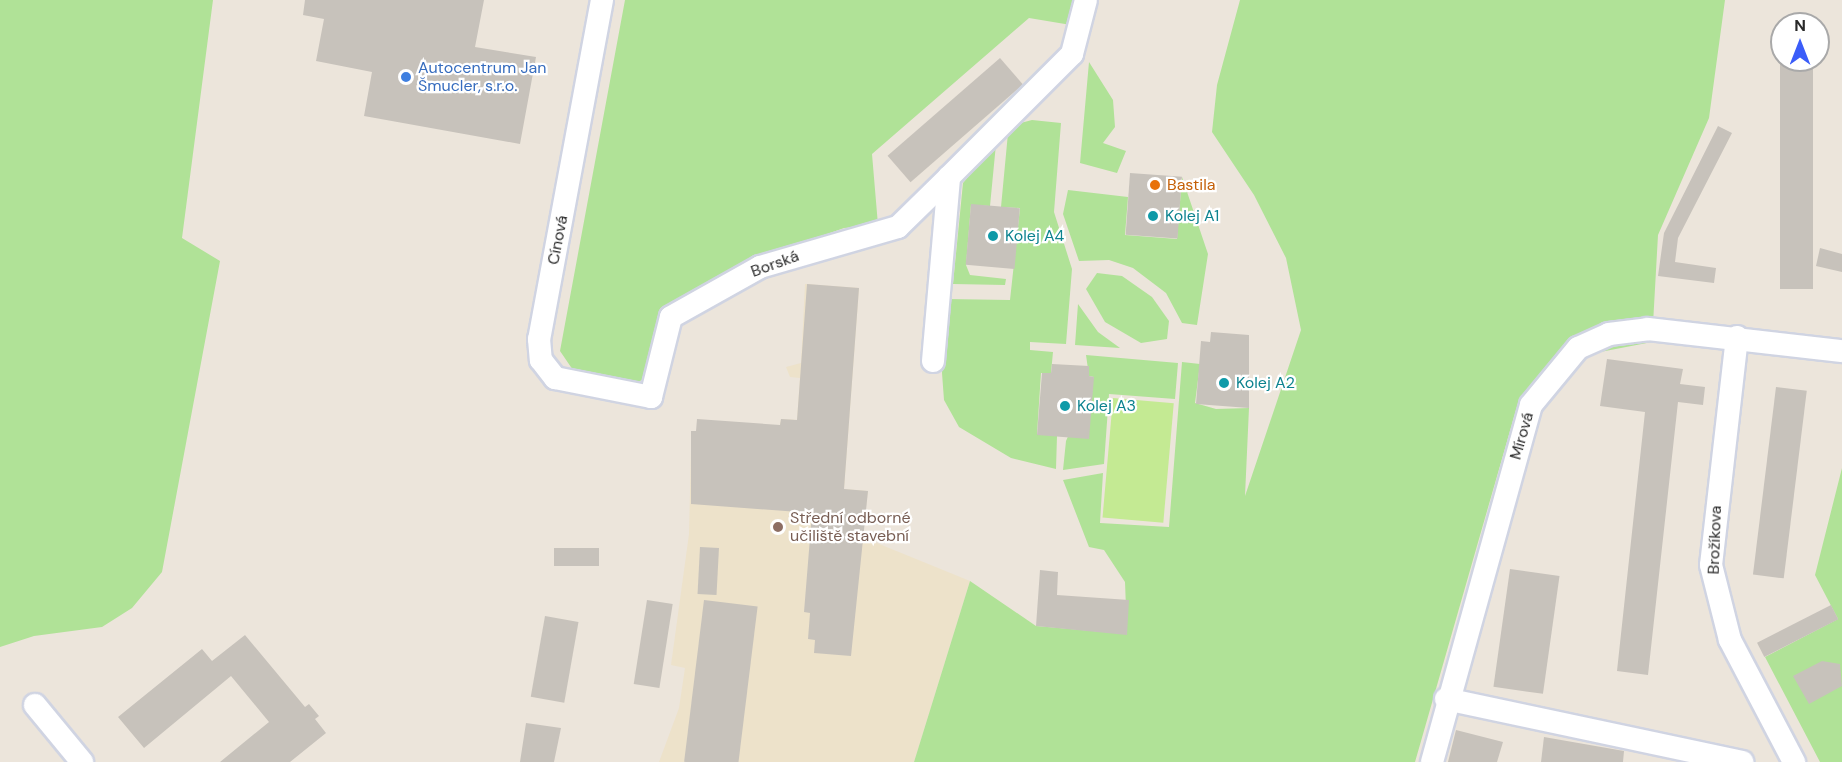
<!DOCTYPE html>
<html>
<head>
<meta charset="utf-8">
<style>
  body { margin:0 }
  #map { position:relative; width:1842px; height:762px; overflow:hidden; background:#ece5db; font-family:"DM Sans",sans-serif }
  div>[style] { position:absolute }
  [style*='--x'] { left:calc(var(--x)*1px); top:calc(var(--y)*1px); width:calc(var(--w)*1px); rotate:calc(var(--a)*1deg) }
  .education>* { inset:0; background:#ede2ca }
  .green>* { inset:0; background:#b0e297 }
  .pitch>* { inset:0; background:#c4ea93; transform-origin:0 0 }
  .building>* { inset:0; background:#c7c2bb; transform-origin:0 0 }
  .roads { filter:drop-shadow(2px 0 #d0d4e2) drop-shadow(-2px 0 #d0d4e2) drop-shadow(0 2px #d0d4e2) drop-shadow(0 -2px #d0d4e2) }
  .minor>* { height:22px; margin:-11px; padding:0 11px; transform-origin:11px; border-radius:11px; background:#fff }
  .dots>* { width:16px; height:16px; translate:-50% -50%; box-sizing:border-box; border:3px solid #fff; border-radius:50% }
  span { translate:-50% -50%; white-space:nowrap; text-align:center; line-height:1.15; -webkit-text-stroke:4.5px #fff; paint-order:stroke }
  .shop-label { font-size:16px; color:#366cbe }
  .left { translate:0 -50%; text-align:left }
  .food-label { font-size:16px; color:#c56008 }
  .culture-label { font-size:16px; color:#0d838f }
  .street-label { font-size:16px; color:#292929 }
  .education-label { font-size:16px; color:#785e54 }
  .north { position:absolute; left:1770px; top:12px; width:60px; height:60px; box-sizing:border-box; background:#fff; border:2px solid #a9a9a9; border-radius:50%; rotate:0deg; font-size:16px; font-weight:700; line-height:24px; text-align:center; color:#292929 }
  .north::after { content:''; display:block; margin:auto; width:21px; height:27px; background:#3b5df9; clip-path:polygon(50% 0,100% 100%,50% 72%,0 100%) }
</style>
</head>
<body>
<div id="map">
  <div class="education">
    <i style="clip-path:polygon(805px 284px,859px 288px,844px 489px,868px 491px,862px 537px,970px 581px,914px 762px,659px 762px,679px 708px,685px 668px,671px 665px,689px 534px,691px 450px,780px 425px,781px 419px,797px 420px,800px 378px,790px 377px,786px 367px,801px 363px)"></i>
  </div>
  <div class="green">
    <i style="clip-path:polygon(0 0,213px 0,182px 238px,220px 261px,162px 572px,132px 608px,102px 627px,34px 636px,0 647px)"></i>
    <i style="clip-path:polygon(625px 0,1076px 0,1071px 25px,1029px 18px,872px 154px,878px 225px,844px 228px,749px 262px,658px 315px,648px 376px,632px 386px,575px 373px,560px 351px)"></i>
    <i style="clip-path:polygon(1240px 0,1725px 0,1709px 118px,1658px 235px,1652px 342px,1595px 353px,1518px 403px,1415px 762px,914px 762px,970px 581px,1036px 626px,1127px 634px,1125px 582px,1104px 550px,1089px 547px,1063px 480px,1103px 473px,1100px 523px,1169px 527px,1182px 362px,1200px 364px,1195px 403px,1216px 409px,1249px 408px,1245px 496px,1301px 330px,1286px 258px,1254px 195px,1212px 132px,1217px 85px)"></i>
    <i style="clip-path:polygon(1089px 62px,1113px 100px,1115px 127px,1103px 143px,1126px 151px,1117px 173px,1080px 163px)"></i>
    <i style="clip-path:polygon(1032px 120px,1061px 123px,1054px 212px,1072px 269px,1066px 344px,1030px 342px,1030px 350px,1053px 352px,1051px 373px,1041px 373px,1037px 434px,1057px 436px,1056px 469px,1011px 458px,959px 427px,944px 400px,942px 373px,947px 299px,1010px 300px,1020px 208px,1001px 207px,1008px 133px,1013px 125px)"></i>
    <i style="clip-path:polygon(996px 144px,990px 206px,971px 205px,966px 265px,970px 275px,1006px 279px,1005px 285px,953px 284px,963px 183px)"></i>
    <i style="clip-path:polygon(1182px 177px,1208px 254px,1197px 325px,1182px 323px,1166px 293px,1133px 268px,1109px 260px,1079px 261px,1063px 214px,1068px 190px,1128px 197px,1125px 235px,1177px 239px)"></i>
    <i style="clip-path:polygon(1097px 273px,1122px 276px,1152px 297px,1169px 321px,1167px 339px,1141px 343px,1105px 322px,1086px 289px)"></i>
    <i style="clip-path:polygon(1078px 304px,1098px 332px,1120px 348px,1075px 345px)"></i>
    <i style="clip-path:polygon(1086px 355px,1178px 363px,1175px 399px,1109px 394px,1104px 464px,1063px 470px,1066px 441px,1094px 377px,1089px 376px)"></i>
    <i style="clip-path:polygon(1842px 468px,1842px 762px,1820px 762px,1765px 657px,1838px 619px,1815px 575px)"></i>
  </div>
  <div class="pitch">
    <i style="left:1113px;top:398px;width:61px;height:120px;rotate:5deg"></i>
  </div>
  <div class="building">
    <i style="clip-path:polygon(305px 0,484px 0,475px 47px,536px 57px,520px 144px,364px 116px,372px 72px,316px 61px,324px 19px,303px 15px)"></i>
    <i style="left:1000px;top:58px;width:35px;height:149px;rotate:49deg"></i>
    <i style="left:1780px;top:60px;width:33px;height:229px"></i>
    <i style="clip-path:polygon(1718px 126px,1732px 133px,1678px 238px,1675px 262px,1716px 268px,1714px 283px,1658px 276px,1664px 233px)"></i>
    <i style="left:1130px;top:173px;width:52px;height:62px;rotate:4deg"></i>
    <i style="left:971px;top:204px;width:49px;height:61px;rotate:5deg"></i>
    <i style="clip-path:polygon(1820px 248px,1842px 254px,1842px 272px,1816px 266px)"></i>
    <i style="clip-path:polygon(807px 284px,859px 288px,844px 489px,868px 491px,851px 656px,814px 653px,815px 640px,808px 639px,810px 613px,804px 612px,812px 513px,691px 504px,691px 431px,696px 431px,697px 419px,780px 425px,781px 419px,797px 420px)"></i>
    <i style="clip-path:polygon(1211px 332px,1249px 335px,1249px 408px,1196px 404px,1201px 341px,1210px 342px)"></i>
    <i style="clip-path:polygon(1607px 359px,1683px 369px,1680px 384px,1705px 387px,1703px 405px,1678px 402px,1648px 675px,1617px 671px,1645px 412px,1600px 406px)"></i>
    <i style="clip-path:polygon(1052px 364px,1089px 366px,1089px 376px,1094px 377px,1089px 439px,1037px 435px,1042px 373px,1051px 373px)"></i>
    <i style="left:1776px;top:387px;width:31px;height:189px;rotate:7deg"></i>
    <i style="left:700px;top:547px;width:19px;height:47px;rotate:3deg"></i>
    <i style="left:554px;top:548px;width:45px;height:18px"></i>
    <i style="left:1510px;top:569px;width:50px;height:119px;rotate:8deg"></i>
    <i style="clip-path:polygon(1040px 570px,1058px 572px,1057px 595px,1129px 600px,1127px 635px,1036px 626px)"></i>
    <i style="left:647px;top:600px;width:26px;height:85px;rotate:9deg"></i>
    <i style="left:704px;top:600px;width:54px;height:163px;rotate:7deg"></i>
    <i style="left:1831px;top:605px;width:16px;height:83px;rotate:63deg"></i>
    <i style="left:545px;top:616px;width:34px;height:82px;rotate:10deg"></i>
    <i style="clip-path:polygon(245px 635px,305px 707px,309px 704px,319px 716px,315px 719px,326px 733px,290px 762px,220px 762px,269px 722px,231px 676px,144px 748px,118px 717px,202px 649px,212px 661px)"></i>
    <i style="clip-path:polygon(1822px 661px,1840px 664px,1842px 686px,1809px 704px,1793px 676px)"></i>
    <i style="clip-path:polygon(526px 723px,561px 728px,554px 762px,520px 762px)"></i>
    <i style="clip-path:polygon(1456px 730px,1503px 742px,1497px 762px,1448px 762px)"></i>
    <i style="clip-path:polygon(1544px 737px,1624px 751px,1623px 762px,1541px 762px)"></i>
  </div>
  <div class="roads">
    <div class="minor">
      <i style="--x:602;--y:0;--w:345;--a:100.5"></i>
      <i style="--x:539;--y:339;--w:21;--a:85"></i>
      <i style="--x:541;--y:360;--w:23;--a:52"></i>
      <i style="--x:555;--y:378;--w:98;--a:11.2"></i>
      <i style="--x:651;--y:397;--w:82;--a:-76"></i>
      <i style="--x:671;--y:317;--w:102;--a:-29.3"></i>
      <i style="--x:760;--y:267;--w:144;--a:-16.2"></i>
      <i style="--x:898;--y:227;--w:71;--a:-44.4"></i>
      <i style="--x:1737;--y:337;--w:229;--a:96.5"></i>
      <i style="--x:1711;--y:565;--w:77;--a:75.8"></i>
      <i style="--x:1730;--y:640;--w:138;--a:62.3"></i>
      <i style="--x:933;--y:361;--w:185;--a:-85"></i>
      <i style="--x:949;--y:177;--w:174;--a:-45"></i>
      <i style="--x:1072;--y:54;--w:56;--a:-75.5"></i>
      <i style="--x:1446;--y:699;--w:303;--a:12"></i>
      <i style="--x:35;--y:705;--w:74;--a:50.5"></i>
      <i style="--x:1432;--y:762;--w:370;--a:-74.5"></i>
      <i style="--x:1531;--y:405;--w:74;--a:-50.5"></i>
      <i style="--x:1578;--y:348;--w:34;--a:-24"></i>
      <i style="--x:1609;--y:334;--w:39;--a:-7"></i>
      <i style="--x:1648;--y:329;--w:195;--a:6.5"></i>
    </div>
  </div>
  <div class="dots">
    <i style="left:406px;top:77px;background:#3f7fe0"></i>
    <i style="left:1155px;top:185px;background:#e8710a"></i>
    <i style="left:1153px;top:216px;background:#0f9aa8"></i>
    <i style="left:993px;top:236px;background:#0f9aa8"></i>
    <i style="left:1224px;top:383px;background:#0f9aa8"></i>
    <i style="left:1065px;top:406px;background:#0f9aa8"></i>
    <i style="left:778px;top:527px;background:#8d6e63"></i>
  </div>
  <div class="shop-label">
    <span class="left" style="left:418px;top:77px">Autocentrum Jan<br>Šmucler, s.r.o.</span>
  </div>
  <div class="food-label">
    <span class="left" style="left:1167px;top:185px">Bastila</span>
  </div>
  <div class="culture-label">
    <span class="left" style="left:1165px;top:216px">Kolej A1</span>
    <span class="left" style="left:1005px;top:236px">Kolej A4</span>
    <span class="left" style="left:1236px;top:383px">Kolej A2</span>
    <span class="left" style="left:1077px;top:406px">Kolej A3</span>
  </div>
  <div class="street-label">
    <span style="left:558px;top:240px;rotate:-79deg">Cínová</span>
    <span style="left:775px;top:264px;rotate:-20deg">Borská</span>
    <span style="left:1522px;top:436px;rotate:-74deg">Mírová</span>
    <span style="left:1715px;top:540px;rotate:-88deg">Brožíkova</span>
  </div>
  <div class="education-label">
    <span class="left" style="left:790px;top:527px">Střední odborné<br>učiliště stavební</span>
  </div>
  <div class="north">N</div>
</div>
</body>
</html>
